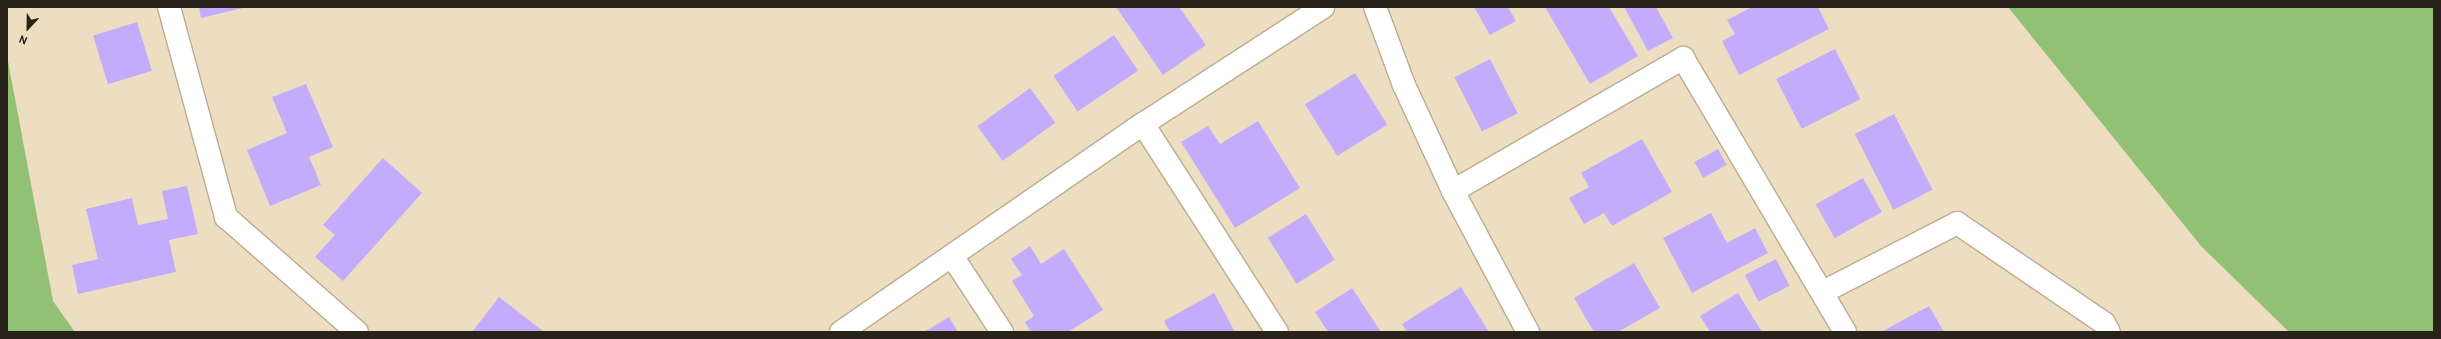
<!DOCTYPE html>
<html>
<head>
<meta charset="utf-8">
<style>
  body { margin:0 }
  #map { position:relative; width:2441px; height:339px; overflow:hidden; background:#eedec1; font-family:Overpass,sans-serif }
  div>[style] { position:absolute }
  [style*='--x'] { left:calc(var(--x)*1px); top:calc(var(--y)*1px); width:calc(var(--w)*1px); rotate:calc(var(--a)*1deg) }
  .forest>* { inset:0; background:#92c075 }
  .building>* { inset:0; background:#c3acfb; transform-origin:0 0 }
  .roads { filter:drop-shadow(1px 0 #bbab90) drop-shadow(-1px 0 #bbab90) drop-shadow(0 1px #bbab90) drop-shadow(0 -1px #bbab90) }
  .street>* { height:22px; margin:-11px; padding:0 11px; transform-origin:11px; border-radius:11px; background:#fff }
  .secondary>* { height:22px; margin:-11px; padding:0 11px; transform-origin:11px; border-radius:11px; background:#fff }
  span { translate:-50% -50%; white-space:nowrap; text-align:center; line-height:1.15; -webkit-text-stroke:4px #eedec1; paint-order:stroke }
  .frame { position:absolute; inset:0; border:8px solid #282218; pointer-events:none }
  .north { position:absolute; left:8px; top:8px; width:40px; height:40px; -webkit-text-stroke:3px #eedec1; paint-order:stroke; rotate:202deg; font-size:11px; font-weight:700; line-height:16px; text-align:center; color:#282218 }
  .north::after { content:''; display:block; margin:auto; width:14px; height:18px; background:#282218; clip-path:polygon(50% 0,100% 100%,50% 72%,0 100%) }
</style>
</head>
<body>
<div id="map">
  <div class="forest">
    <i style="clip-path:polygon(2008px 7px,2434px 7px,2434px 332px,2289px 332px,2201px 246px)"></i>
    <i style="clip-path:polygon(7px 56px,53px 301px,75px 332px,7px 332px)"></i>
  </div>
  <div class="building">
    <i style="clip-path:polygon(199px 7px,243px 7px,243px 8px,201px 18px)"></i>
    <i style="clip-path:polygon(1116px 7px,1179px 7px,1206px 45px,1163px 75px)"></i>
    <i style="clip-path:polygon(1474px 7px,1508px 7px,1516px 21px,1490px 35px)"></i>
    <i style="clip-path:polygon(1545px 7px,1609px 7px,1638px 56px,1590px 84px)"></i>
    <i style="clip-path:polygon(1624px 7px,1656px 7px,1673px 38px,1648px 51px)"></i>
    <i style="clip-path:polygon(1752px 7px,1818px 7px,1829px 29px,1739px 75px,1722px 41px,1735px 34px,1727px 20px)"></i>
    <i style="left:137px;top:22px;width:51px;height:46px;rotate:73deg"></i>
    <i style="left:1114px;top:35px;width:43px;height:73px;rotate:56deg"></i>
    <i style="left:1835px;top:49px;width:56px;height:66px;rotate:63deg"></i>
    <i style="left:1490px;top:59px;width:61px;height:40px;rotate:63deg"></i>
    <i style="left:1355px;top:73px;width:61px;height:59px;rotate:58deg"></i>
    <i style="clip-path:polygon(306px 84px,333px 147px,309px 157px,321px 185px,270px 206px,247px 150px,287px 133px,272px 97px)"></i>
    <i style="left:1030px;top:88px;width:43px;height:65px;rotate:54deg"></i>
    <i style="left:1894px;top:114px;width:85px;height:44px;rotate:63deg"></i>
    <i style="clip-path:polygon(1258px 121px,1300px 188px,1235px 228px,1181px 142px,1208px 126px,1220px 144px)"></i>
    <i style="clip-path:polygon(1642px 139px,1672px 192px,1612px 226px,1604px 213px,1584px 224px,1569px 198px,1589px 187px,1581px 173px)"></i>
    <i style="left:1718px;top:149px;width:18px;height:27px;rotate:61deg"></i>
    <i style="clip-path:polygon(383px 158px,422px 193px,343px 281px,315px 257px,335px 235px,323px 225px)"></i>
    <i style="left:1863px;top:178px;width:39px;height:54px;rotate:61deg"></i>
    <i style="clip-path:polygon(187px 186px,198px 234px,169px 240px,176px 272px,78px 294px,72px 265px,98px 259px,86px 209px,132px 198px,138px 225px,168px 219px,162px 191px)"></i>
    <i style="clip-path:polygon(1711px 213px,1727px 243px,1755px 228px,1768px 253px,1692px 293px,1663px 238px)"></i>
    <i style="left:1306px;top:214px;width:54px;height:45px;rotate:58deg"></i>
    <i style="clip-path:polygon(1030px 246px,1041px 264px,1064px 249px,1103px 310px,1068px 332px,1031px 332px,1025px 322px,1034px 316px,1012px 281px,1022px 275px,1011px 259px)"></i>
    <i style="left:1776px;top:259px;width:30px;height:35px;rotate:63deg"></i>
    <i style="clip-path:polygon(1634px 263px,1660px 308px,1618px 332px,1594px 332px,1574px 298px)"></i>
    <i style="clip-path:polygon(1461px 287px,1489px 332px,1407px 332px,1402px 324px)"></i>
    <i style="clip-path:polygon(1352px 288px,1381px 332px,1328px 332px,1315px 312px)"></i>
    <i style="clip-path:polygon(1214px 293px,1235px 332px,1170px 332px,1164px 321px)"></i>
    <i style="clip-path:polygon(1738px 293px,1762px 332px,1710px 332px,1700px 316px)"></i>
    <i style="clip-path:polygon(499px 297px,543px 331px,543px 332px,472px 332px)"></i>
    <i style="clip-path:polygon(1929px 306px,1944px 332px,1881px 332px)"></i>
    <i style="clip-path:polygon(949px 317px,958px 332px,924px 332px)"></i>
  </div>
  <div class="roads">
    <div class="street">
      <i style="--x:169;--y:7;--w:218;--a:74.8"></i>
      <i style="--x:226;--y:217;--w:174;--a:41.3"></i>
      <i style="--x:1143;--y:124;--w:247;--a:57.2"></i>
      <i style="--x:1453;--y:191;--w:266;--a:-30"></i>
      <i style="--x:1683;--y:58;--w:318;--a:59.4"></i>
      <i style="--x:952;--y:256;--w:91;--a:56.7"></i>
      <i style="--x:1823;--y:292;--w:151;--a:-27.2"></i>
      <i style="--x:1957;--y:223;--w:178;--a:34.2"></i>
      <i style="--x:2104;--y:323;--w:10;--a:61"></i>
      <i style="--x:841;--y:332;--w:367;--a:-34.6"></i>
      <i style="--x:1143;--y:124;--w:215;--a:-33"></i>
    </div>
    <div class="secondary">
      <i style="--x:1375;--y:7;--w:83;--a:69.6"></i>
      <i style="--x:1404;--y:85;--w:117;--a:65.2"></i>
      <i style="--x:1453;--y:191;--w:160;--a:62"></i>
    </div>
  </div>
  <div class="frame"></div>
  <div class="north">N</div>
</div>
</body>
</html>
